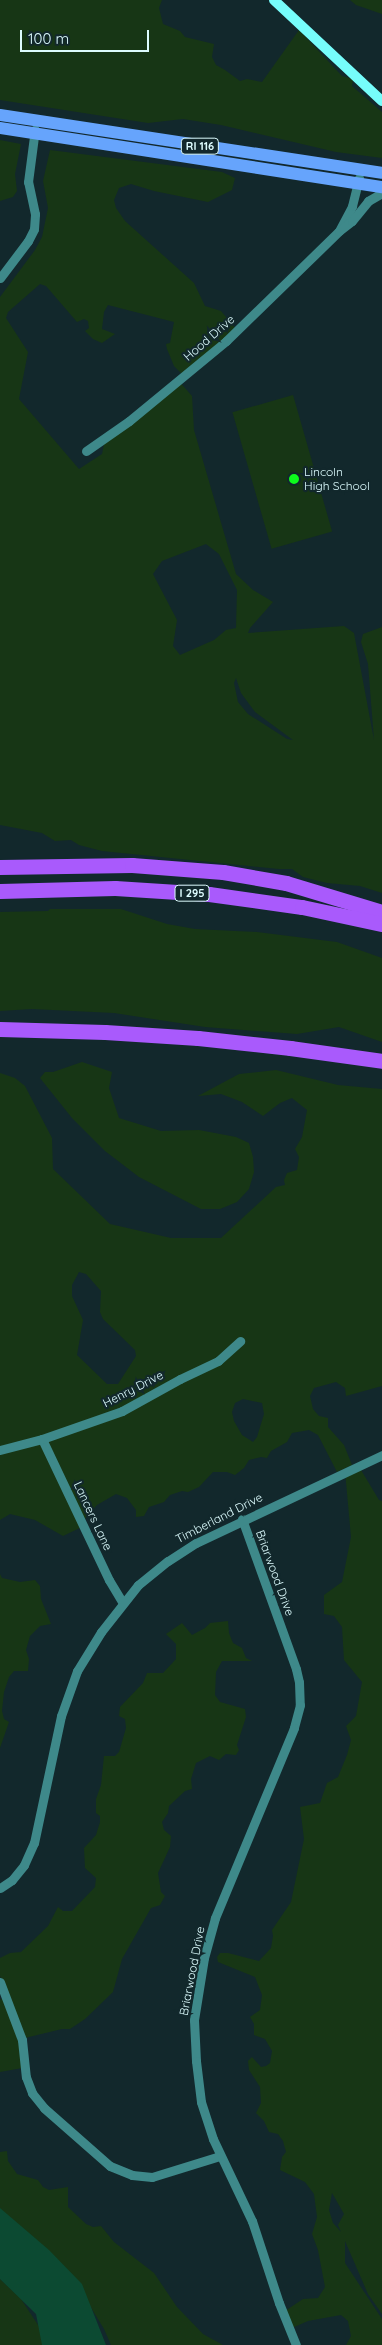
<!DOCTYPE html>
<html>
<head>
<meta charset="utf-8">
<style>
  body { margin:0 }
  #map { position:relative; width:382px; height:2345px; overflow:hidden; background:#12282c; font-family:Quicksand,sans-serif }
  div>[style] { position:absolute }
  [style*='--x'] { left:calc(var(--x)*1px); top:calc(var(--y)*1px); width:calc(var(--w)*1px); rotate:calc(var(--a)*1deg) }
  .green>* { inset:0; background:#173615; transform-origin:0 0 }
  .water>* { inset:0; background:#0c4a32 }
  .street>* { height:9px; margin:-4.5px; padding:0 4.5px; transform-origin:4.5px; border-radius:4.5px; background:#3e898a }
  .secondary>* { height:10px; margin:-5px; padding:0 5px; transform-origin:5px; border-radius:5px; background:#76fdfb }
  .primary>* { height:12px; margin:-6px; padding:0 6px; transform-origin:6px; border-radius:6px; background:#66a4fc }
  .highway>* { height:15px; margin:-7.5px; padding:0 7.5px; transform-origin:7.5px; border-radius:7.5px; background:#a95afc }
  .dots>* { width:14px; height:14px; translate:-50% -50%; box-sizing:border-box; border:2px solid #12282c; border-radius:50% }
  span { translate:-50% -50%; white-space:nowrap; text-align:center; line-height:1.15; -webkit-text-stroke:4.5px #12282c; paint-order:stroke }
  .shield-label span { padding:1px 4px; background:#12282c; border:1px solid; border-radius:4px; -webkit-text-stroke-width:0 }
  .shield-label { font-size:11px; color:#ddfcfe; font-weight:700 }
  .street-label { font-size:12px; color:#ddfcfe }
  .poi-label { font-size:12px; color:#ddfcfe }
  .left { translate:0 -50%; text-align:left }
  .scale { position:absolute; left:20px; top:30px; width:129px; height:22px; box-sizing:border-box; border:2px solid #ddfcfe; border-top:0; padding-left:6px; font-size:15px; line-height:18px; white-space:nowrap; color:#ddfcfe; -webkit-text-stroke:4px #12282c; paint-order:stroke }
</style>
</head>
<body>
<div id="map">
  <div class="green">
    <i style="clip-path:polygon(0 0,162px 0,159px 8px,163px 24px,180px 31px,185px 37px,214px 44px,212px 57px,216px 65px,225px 70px,240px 81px,247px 79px,262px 82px,299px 30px,342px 76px,353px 79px,352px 86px,382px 112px,382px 158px,336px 152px,221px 125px,183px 119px,148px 123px,0 100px)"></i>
    <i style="clip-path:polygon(350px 0,382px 0,382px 14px,356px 5px)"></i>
    <i style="clip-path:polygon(0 140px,21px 144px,15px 174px,17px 191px,13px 197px,0 201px)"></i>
    <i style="clip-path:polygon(evenodd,50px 150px,222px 172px,235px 178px,232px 190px,208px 202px,154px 191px,131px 184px,119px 188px,114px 200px,116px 208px,125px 221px,194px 283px,205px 306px,221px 311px,236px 329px,183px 375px,174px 366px,167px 349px,166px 344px,170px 343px,174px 322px,108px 305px,104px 312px,102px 329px,115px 334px,102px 343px,93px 339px,85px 331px,89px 328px,88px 321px,84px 319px,77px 322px,46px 286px,40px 284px,8px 312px,6px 318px,28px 352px,19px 399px,79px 469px,102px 454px,106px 435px,178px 380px,192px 396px,194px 430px,236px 574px,253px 590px,273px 602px,250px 628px,248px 633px,344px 626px,354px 633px,374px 740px,368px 664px,361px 642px,363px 634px,382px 627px,382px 893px,360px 886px,327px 883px,303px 877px,292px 869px,279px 869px,102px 851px,79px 845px,71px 840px,55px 841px,42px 833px,0 825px,0 297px,35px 250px,42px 237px,48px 208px,43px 181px,50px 150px,206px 544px,219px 554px,237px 590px,236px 628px,226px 630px,214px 640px,180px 655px,173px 646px,177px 620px,153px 574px,162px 561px,206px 544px,50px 150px,236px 678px,241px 693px,255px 712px,293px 740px,287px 739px,248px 714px,238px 702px,234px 683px,236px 678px)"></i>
    <i style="left:293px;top:395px;width:142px;height:63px;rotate:74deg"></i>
    <i style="clip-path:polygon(50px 909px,121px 909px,167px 924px,195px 929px,257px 932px,337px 942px,382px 958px,382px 1042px,339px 1027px,297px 1034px,205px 1027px,114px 1013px,32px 1009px,0 1011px,0 912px,48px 911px)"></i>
    <i style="clip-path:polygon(82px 1062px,112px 1072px,109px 1088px,119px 1118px,161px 1131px,199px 1130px,236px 1137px,249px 1143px,253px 1157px,254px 1172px,249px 1189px,237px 1202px,220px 1209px,201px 1209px,139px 1177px,105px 1151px,72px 1118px,40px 1078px,45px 1072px,53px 1072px)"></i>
    <i style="clip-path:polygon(evenodd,276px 1070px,338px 1085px,382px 1089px,382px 1386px,346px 1396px,345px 1388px,336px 1382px,314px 1388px,310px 1396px,313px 1409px,319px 1416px,328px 1418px,328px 1427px,344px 1445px,352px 1465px,337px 1472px,318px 1435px,309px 1430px,292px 1433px,287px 1442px,271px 1451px,267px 1458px,261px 1457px,249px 1460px,244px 1468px,235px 1475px,227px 1472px,213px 1472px,199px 1487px,188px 1492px,182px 1491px,170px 1495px,164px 1502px,149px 1507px,144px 1516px,136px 1517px,136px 1510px,127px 1498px,116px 1494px,97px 1505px,83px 1521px,84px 1526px,63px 1536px,35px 1520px,10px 1514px,0 1520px,0 1073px,15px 1078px,25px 1086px,52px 1138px,53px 1169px,110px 1224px,171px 1238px,221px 1238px,276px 1187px,285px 1185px,284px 1180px,287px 1173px,297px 1170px,299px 1157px,295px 1149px,302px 1137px,307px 1110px,292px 1098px,280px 1103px,263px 1116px,242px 1102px,221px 1094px,198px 1096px,239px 1074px,276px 1070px,79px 1272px,86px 1274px,101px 1291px,100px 1312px,103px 1319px,135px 1350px,136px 1356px,118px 1384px,107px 1384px,77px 1355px,83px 1320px,72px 1296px,72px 1285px,79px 1272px,276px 1070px,243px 1399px,262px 1403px,264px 1414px,257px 1437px,253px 1442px,242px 1435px,234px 1421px,232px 1412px,235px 1403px,243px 1399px)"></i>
    <i style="clip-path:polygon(evenodd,358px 1465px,379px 1500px,382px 1501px,382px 2314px,368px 2294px,345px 2241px,345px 2263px,382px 2319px,382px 2345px,346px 2345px,351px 2336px,348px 2321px,341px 2315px,308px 2321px,292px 2328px,285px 2311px,303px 2299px,318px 2298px,325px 2287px,318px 2250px,312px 2234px,317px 2217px,314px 2194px,305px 2182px,280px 2170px,282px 2157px,286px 2152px,283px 2141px,278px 2134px,269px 2132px,264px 2121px,256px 2113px,261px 2103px,260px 2087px,249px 2070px,248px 2061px,252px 2057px,261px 2067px,266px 2066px,270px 2063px,272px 2051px,265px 2039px,254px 2035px,254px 2024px,250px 2017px,260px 2010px,262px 1995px,255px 1977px,218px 1962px,217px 1957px,220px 1953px,228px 1953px,259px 1961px,271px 1948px,273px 1936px,272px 1930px,291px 1902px,304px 1839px,300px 1807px,320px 1803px,327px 1783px,338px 1777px,347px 1755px,351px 1740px,346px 1726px,356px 1716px,362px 1682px,344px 1660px,342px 1627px,334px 1616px,324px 1614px,324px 1595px,342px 1582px,351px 1537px,345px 1471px,358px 1465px,332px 2193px,344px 2214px,338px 2225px,341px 2232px,333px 2223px,329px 2210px,332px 2193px)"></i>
    <i style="clip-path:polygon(0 1574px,2px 1578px,20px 1582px,35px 1580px,40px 1586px,41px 1599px,51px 1624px,40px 1626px,30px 1636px,26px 1650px,29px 1659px,28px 1671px,14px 1671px,9px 1677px,4px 1692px,2px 1711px,4px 1719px,9px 1722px,0 1748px)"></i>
    <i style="clip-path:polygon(228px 1621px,229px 1633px,233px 1643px,242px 1648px,246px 1658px,252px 1661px,222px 1661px,216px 1672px,215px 1695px,220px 1702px,245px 1709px,246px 1717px,237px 1745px,239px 1750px,236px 1755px,226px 1754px,219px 1760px,210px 1756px,196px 1763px,191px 1779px,192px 1789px,185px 1791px,169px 1806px,168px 1813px,162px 1822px,164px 1830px,171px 1836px,170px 1847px,158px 1873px,161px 1892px,165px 1896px,160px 1905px,151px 1908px,122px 1959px,113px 1992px,85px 2019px,70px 2029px,62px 2029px,25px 2038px,28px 2067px,0 2072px,0 2000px,8px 1995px,0 1976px,0 1958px,10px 1953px,21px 1952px,48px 1926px,58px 1907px,63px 1911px,72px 1911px,95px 1887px,96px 1878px,85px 1868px,84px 1848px,96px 1835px,100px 1822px,100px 1816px,96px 1813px,96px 1799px,101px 1785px,104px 1756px,115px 1756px,119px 1752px,126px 1728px,125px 1719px,119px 1716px,120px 1707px,143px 1683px,147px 1673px,163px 1673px,176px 1659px,176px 1644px,166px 1634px,182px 1623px,192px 1635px,205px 1628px,210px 1623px)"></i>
    <i style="clip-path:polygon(7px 2151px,8px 2161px,17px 2174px,38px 2180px,43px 2187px,49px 2190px,68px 2187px,68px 2207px,86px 2224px,93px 2227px,101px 2226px,114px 2242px,154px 2273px,177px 2307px,203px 2334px,223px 2345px,111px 2345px,104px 2329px,70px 2273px,0 2211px,0 2152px)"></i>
    <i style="clip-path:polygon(0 2279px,21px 2299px,40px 2328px,46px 2345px,0 2345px)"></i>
  </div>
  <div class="water">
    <i style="clip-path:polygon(0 2208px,49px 2250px,82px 2284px,106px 2345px,42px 2345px,36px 2314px,0 2279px)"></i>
  </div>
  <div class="street">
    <i style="--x:340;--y:229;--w:26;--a:-62"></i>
    <i style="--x:352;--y:206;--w:29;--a:-76"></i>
    <i style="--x:0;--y:278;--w:46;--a:-52.9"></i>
    <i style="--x:28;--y:241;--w:13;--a:-63"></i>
    <i style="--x:34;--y:229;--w:15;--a:-86"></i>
    <i style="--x:35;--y:214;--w:33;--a:-102"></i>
    <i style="--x:28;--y:182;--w:53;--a:-82.5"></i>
    <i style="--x:86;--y:451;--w:52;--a:-34.9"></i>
    <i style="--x:129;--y:421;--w:126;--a:-39.5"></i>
    <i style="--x:226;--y:341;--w:158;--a:-44.2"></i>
    <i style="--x:339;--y:231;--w:16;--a:-38"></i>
    <i style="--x:352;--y:221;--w:26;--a:-51"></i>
    <i style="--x:368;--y:201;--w:16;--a:-30"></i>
    <i style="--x:42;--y:1439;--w:156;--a:64.6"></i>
    <i style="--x:109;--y:1580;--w:27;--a:59"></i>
    <i style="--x:0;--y:1450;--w:43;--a:-14.7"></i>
    <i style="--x:42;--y:1439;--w:85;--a:-19.3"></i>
    <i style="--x:122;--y:1411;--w:66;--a:-28.9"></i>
    <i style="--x:180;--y:1379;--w:42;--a:-25.3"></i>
    <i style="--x:218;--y:1361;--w:30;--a:-42"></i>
    <i style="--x:242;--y:1519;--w:159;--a:70.2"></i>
    <i style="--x:296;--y:1669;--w:13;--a:77"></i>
    <i style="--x:299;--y:1682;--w:23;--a:88"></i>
    <i style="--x:300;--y:1705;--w:24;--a:105"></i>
    <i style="--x:294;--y:1728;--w:206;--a:112.6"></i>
    <i style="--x:215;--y:1918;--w:41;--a:105.4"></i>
    <i style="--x:204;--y:1958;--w:63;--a:99.2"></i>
    <i style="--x:194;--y:2020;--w:41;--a:87.2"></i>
    <i style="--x:196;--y:2061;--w:41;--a:83"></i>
    <i style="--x:201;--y:2102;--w:39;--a:72"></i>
    <i style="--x:213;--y:2139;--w:91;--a:64.6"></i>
    <i style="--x:252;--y:2221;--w:86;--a:71.8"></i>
    <i style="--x:279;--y:2303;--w:45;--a:68"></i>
    <i style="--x:0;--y:1888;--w:14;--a:-34"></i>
    <i style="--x:12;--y:1880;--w:19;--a:-51"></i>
    <i style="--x:24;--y:1865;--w:24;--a:-66"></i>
    <i style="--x:34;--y:1843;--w:130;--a:-78"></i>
    <i style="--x:61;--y:1716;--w:48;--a:-70.4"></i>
    <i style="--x:77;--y:1671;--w:46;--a:-58.4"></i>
    <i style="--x:101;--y:1632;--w:60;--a:-51.8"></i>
    <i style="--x:138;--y:1585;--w:38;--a:-39"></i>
    <i style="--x:168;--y:1561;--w:33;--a:-33"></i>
    <i style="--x:196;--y:1543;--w:206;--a:-25.3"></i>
    <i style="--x:0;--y:1982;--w:62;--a:69.2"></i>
    <i style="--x:22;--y:2040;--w:37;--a:84"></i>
    <i style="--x:26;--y:2077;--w:17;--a:69"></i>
    <i style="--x:32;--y:2093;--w:19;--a:51"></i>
    <i style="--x:44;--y:2108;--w:88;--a:41.3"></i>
    <i style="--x:110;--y:2166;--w:24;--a:22"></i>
    <i style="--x:132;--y:2175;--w:20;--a:6"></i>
    <i style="--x:152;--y:2177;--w:71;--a:-17.2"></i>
  </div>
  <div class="secondary">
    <i style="--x:274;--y:0;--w:148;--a:43.1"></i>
  </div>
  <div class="primary">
    <i style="--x:0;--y:115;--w:386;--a:8.6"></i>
    <i style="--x:0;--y:128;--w:387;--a:8.8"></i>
  </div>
  <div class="highway">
    <i style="--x:0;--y:867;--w:132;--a:-0.9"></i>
    <i style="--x:132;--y:865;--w:91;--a:4.4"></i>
    <i style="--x:223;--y:872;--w:64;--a:9.9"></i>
    <i style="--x:286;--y:883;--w:100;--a:16.8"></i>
    <i style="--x:0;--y:891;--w:115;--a:-1.5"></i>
    <i style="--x:115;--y:888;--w:94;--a:3.7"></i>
    <i style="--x:209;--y:894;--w:94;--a:8"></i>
    <i style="--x:302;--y:907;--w:82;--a:12"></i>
    <i style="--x:0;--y:1029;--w:105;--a:1.6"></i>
    <i style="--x:105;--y:1032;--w:93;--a:3.7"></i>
    <i style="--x:198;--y:1038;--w:93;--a:6.2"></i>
    <i style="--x:290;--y:1048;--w:93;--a:8"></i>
  </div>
  <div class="dots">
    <i style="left:294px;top:479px;background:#0dfb1c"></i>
  </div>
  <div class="shield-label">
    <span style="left:200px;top:146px">RI 116</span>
    <span style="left:192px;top:893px">I 295</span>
  </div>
  <div class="street-label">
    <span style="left:209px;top:338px;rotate:-41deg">Hood Drive</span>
    <span style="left:133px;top:1389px;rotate:-27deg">Henry Drive</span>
    <span style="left:93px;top:1516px;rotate:65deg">Lancers Lane</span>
    <span style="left:219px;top:1518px;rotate:-27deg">Timberland Drive</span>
    <span style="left:275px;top:1573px;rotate:70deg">Briarwood Drive</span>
    <span style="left:192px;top:1971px;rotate:-79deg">Briarwood Drive</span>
  </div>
  <div class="poi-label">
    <span class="left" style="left:304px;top:479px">Lincoln<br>High School</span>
  </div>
  <div class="scale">100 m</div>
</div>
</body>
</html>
